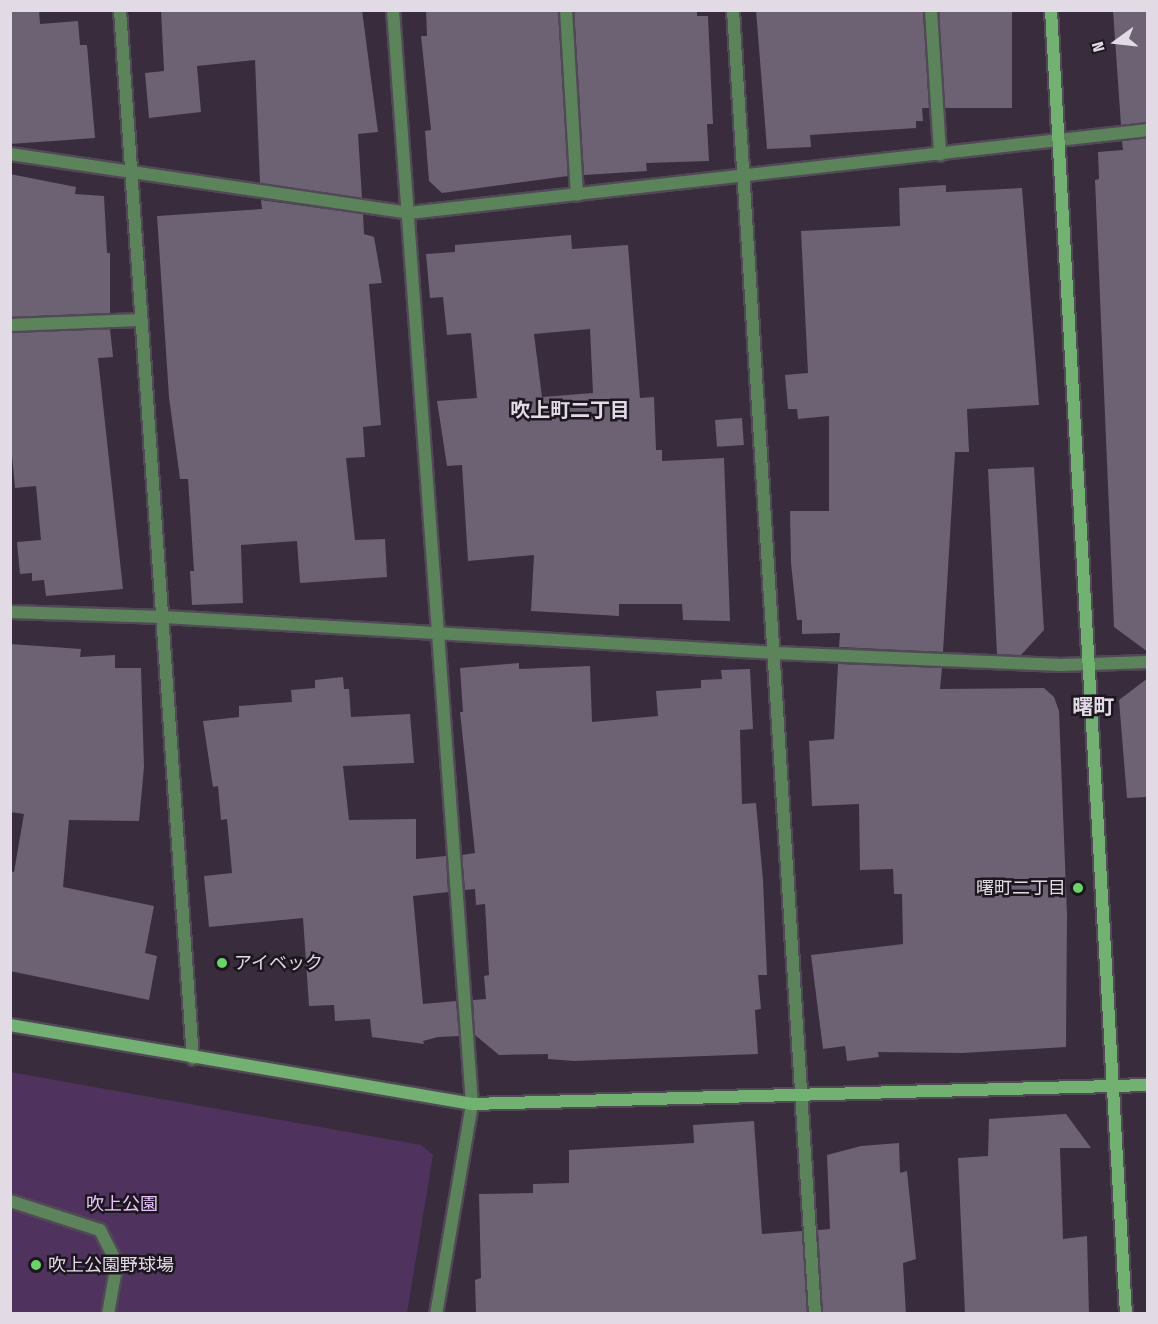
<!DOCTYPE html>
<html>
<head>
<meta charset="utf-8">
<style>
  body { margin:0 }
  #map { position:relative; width:1158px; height:1324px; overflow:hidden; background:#382c3d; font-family:"Fira Sans Condensed","Noto Sans JP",sans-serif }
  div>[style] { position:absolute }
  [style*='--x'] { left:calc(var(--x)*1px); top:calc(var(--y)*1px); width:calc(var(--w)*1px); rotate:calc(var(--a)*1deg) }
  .green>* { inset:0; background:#50325f }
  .building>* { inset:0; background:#6d6174; transform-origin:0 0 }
  .roads { filter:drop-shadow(2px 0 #534858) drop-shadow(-2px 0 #534858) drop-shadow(0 2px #534858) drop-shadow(0 -2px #534858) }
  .lane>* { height:12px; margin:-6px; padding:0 6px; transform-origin:6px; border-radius:6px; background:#5c845a }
  .street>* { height:12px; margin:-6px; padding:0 6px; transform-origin:6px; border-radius:6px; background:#5c845a }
  .secondary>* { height:12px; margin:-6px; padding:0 6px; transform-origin:6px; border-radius:6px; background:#72b270 }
  .dots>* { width:16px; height:16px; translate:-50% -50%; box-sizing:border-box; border:3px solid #1c171f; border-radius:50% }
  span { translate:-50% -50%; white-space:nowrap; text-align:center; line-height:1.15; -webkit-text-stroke:5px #1c171f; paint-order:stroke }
  .poi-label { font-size:18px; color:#e2dbe6 }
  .right { translate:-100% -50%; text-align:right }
  .left { translate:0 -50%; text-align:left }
  .park-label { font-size:18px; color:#eac6fd }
  .neighbourhood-label { font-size:20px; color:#e2dbe6; font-weight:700 }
  .quarter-label { font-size:21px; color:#e2dbe6; font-weight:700 }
  .frame { position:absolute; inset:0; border:12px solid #e2dbe6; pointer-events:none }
  .north { position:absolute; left:1086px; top:12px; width:60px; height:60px; -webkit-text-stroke:4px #1c171f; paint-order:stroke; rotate:255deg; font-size:16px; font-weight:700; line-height:24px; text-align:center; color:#e2dbe6 }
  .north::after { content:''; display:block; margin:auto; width:21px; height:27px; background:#e2dbe6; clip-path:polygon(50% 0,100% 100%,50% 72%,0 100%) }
</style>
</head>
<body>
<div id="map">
  <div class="green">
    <i style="clip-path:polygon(10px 1072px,421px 1145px,433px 1155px,407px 1313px,11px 1313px)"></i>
  </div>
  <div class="building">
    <i style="clip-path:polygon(10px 10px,39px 10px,40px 24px,78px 21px,80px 45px,87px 45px,95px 138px,10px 144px)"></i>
    <i style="clip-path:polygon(161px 10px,362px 10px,378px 132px,358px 134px,362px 198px,260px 183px,255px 60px,197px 66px,201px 112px,149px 118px,145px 73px,164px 71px)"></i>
    <i style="clip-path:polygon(426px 10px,558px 10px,568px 176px,442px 193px,429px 181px,425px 131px,431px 130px,421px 36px,427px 36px)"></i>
    <i style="clip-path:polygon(574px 10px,697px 10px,697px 16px,708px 16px,713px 124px,707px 124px,709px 161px,646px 163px,647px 171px,584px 175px)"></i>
    <i style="clip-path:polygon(756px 10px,923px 10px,929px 108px,922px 108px,923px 121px,916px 121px,916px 128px,810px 135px,811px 147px,767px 149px)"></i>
    <i style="left:939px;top:10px;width:73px;height:98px"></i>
    <i style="clip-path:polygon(1113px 10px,1148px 10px,1148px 122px,1121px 125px)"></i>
    <i style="clip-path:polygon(1148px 138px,1148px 652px,1114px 627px,1095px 180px,1099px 179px,1098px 152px,1123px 150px,1122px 141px)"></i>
    <i style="clip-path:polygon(10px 174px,76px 187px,75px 194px,104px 196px,107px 253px,110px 253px,110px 313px,10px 317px)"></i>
    <i style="clip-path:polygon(946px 185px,946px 192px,1022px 188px,1039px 405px,967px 409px,969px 452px,955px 452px,943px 652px,839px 647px,840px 633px,802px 634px,802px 620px,797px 620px,791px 563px,790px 511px,829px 511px,829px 416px,798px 419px,797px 409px,788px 409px,785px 375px,808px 373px,801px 231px,900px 226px,899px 188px)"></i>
    <i style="clip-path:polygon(261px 200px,363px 214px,364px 234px,374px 237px,382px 283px,369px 284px,381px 425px,363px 427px,365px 457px,346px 458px,355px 540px,385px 539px,387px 577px,300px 583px,297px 541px,241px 545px,243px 603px,192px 605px,190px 571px,194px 571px,188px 479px,180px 479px,169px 397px,157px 216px,262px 209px)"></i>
    <i style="clip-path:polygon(evenodd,571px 235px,572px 249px,628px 245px,640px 398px,654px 397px,656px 450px,662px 450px,662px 461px,724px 458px,730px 621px,683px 620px,682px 604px,619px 604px,619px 616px,531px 611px,534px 555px,468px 561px,462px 465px,447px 466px,437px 401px,477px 398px,471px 333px,447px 335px,443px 297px,430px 298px,426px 254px,455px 252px,455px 245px,571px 235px,590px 329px,593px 393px,542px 397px,534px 334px,590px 329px)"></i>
    <i style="clip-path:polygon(110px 329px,113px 357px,98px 358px,123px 589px,46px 596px,44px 580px,32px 581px,32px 573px,20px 574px,17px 542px,41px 540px,36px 486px,15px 488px,10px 434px,10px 333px)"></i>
    <i style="left:742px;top:418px;width:27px;height:27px;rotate:86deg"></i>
    <i style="clip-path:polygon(1034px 467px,1044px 630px,1021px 655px,997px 654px,988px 469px)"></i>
    <i style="clip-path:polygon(10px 644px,81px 649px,80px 657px,115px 655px,115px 668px,141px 668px,144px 767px,139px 821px,69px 820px,63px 887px,154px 906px,145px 953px,157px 956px,149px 1000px,10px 971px,10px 871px,14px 872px,24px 814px,10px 812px)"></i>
    <i style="clip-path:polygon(519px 663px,519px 669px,590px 666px,592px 722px,658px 716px,656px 691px,701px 688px,701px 680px,722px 679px,721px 670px,750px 669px,753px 729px,740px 730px,742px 804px,756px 803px,763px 880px,767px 975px,758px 975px,761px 1009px,755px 1010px,758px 1054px,574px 1061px,548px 1059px,548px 1054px,499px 1055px,475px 1035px,473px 1000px,486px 999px,484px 976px,489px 975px,485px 904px,476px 905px,475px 889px,465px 890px,462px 855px,475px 853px,460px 712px,463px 712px,460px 668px)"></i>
    <i style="clip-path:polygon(838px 664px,942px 668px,940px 689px,1044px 688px,1054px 697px,1059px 711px,1067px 914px,1066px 1047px,962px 1053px,878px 1052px,879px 1057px,847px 1061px,845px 1046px,823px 1049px,811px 955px,903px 944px,902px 894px,894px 894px,893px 869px,860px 870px,859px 804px,812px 806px,809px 741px,834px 739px)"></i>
    <i style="clip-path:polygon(343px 677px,344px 689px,349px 689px,351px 717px,410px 714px,414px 763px,343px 766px,349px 820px,416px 819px,416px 859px,446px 856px,448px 892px,413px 896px,423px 1004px,456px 1001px,459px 1036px,438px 1037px,423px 1041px,424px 1044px,372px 1037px,370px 1019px,335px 1021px,334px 1005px,309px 1006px,303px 918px,209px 927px,204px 876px,232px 873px,227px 819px,221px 820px,218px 786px,213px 787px,203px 721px,239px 717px,239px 706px,292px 702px,291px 690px,315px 688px,315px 680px)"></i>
    <i style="clip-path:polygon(1148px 678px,1148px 797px,1127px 798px,1119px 700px)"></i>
    <i style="clip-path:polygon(1066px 1114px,1091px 1148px,1060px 1148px,1063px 1239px,1087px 1236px,1089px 1314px,965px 1314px,958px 1158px,988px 1156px,989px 1119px)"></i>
    <i style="clip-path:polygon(754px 1121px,762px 1234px,802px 1231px,807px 1314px,476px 1314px,475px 1280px,481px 1278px,479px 1194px,533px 1193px,533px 1184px,569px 1183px,569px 1150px,694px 1143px,693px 1125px)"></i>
    <i style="clip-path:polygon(899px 1143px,900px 1173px,907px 1171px,916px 1259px,903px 1263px,906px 1314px,823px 1314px,818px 1230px,830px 1229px,827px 1155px,861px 1146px)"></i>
  </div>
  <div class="roads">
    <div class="lane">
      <i style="--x:931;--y:10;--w:145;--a:86.4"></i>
    </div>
    <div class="street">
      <i style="--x:120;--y:10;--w:1051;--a:86.02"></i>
      <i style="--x:393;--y:10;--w:1097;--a:85.87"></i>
      <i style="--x:472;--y:1104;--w:213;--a:99.7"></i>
      <i style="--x:566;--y:10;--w:185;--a:86.6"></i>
      <i style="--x:733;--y:10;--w:1307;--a:86.4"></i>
      <i style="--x:10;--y:154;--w:403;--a:8.4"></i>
      <i style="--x:409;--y:213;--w:744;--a:-6.41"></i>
      <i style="--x:10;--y:325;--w:130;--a:-2.2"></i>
      <i style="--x:10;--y:612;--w:154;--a:1.9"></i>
      <i style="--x:164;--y:617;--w:613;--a:3.37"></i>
      <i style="--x:776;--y:653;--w:285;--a:2.4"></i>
      <i style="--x:1061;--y:665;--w:87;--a:-2"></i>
      <i style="--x:10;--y:1201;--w:95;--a:17.9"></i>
      <i style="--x:100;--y:1230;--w:37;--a:63"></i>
      <i style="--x:117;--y:1263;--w:52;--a:100"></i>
    </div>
    <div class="secondary">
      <i style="--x:1051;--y:10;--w:1306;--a:86.71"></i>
      <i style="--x:10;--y:1025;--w:469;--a:9.7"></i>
      <i style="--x:472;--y:1104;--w:676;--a:-1.61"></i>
    </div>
  </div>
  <div class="dots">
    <i style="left:1078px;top:888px;background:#67d466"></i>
    <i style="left:222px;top:963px;background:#67d466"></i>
    <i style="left:36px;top:1265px;background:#67d466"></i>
  </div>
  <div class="poi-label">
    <span class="right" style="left:1066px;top:888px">曙町二丁目</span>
    <span class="left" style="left:234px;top:963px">アイベック</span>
    <span class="left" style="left:48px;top:1265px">吹上公園野球場</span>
  </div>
  <div class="park-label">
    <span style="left:122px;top:1204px">吹上公園</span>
  </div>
  <div class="neighbourhood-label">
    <span style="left:570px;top:410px">吹上町二丁目</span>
  </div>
  <div class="quarter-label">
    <span style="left:1093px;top:707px">曙町</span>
  </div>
  <div class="frame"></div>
  <div class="north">N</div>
</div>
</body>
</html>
